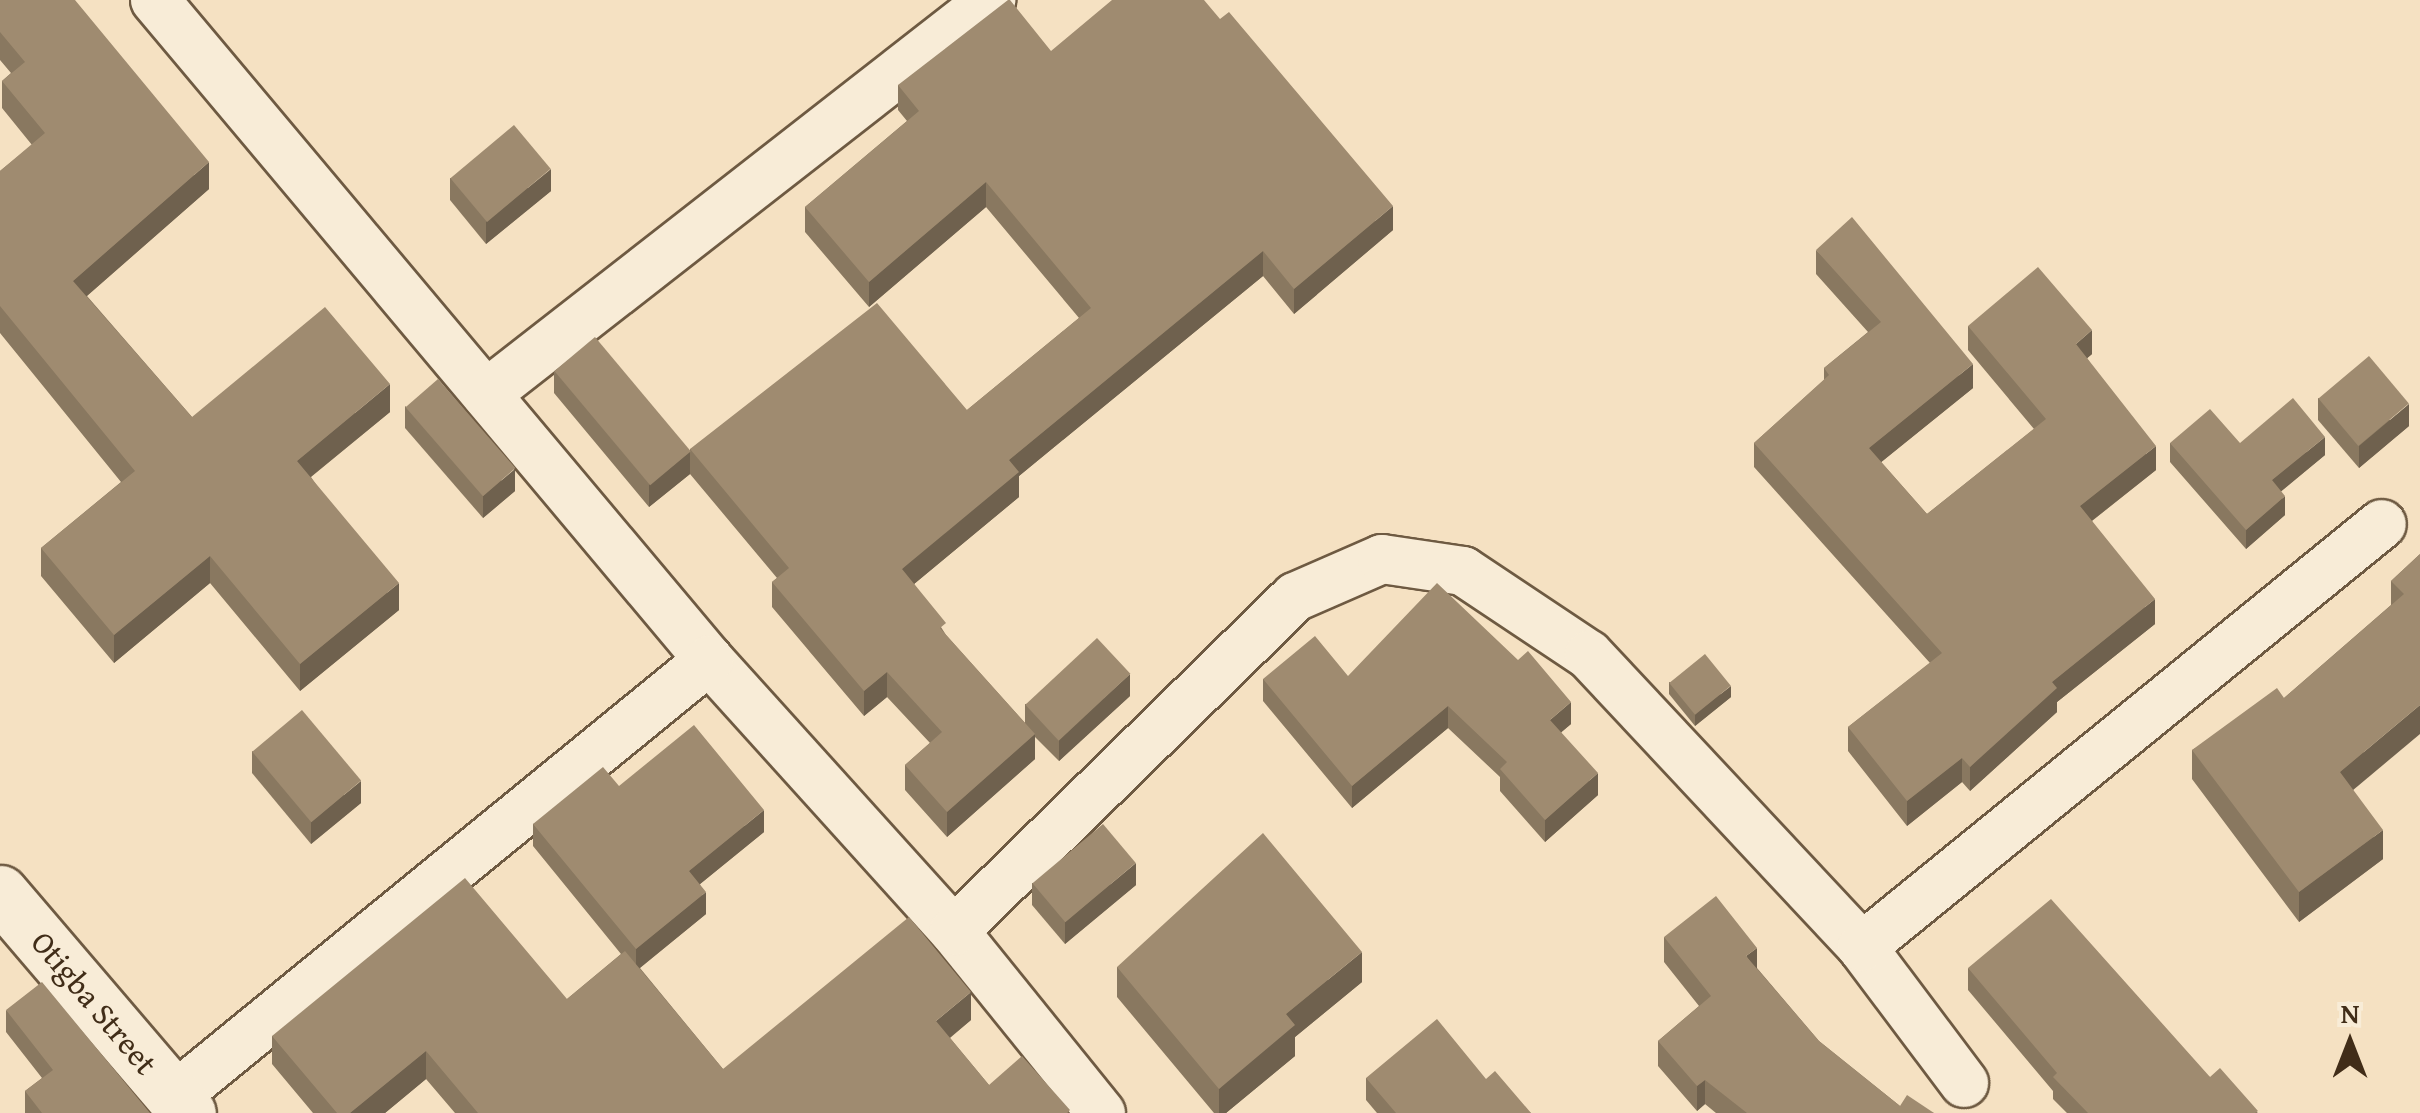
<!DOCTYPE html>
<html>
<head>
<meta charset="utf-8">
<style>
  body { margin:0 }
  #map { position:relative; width:2420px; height:1113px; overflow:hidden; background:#f5e1c2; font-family:"Gentium Book Plus",serif }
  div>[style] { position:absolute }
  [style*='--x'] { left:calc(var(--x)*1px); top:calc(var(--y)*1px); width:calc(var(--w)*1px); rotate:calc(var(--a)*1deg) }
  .roads { filter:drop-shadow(2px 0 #6e5a42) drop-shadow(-2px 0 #6e5a42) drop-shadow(0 2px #6e5a42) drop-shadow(0 -2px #6e5a42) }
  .street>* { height:48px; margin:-24px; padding:0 24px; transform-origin:24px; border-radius:24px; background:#f8ecd7 }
  .secondary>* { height:55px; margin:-27.5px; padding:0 27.5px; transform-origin:27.5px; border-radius:27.5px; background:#f8ecd7 }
  .wall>* { inset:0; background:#897860 }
  .shaded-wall>* { inset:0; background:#6f614e }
  .building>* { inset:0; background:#9f8b70; transform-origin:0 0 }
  span { translate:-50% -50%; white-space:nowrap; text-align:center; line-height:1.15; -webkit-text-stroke:10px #f8ecd7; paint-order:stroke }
  .street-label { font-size:32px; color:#412d18 }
  .north { position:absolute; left:2300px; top:993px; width:100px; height:100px; -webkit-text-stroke:8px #f8ecd7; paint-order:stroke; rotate:0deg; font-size:28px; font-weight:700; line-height:40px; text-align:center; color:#412d18 }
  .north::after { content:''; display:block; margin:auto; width:35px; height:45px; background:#412d18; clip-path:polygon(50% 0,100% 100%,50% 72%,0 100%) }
</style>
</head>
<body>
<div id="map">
  <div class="roads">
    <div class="street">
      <i style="--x:155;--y:0;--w:862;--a:49.99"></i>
      <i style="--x:709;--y:660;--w:365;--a:47.9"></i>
      <i style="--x:954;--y:931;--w:234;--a:51.1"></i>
      <i style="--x:486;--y:394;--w:641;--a:-37.96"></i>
      <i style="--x:954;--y:931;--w:477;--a:-44.4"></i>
      <i style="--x:1295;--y:597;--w:95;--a:-23.6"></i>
      <i style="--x:1382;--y:559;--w:82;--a:8.4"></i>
      <i style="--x:1463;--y:571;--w:151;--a:33.7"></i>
      <i style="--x:1589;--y:655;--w:400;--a:46.9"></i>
      <i style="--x:1862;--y:947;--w:170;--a:53.1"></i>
      <i style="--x:1862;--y:947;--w:670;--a:-39.13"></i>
      <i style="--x:174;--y:1097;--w:691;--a:-39.24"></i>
    </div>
    <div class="secondary">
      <i style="--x:0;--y:893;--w:289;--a:49.5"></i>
    </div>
  </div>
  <div class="wall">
    <i style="clip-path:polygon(0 0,209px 189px,87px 296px,192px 417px,390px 412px,311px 477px,399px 610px,300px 691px,210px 583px,114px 663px,41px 576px,41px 548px,121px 482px,0 333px,0 171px,32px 145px,2px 108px,2px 81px,11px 73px,0 60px)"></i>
    <i style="clip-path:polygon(1051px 51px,1393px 230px,1294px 314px,1263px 276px,1019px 476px,1019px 497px,914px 584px,946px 635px,1025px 723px,1025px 704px,1130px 696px,1059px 761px,1035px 737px,1035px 759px,947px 837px,905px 790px,905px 765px,930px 743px,887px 697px,864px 716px,772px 607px,772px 582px,777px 578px,690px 474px,649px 507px,554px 393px,554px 371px,690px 452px,690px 449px,967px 410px,1079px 318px,986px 207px,869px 307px,805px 232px,805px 207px,907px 121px,898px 110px,898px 85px)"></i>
    <i style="clip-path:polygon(450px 178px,551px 191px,486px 244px,450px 200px)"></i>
    <i style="clip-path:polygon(1816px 250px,1973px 388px,1881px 462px,1927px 514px,2034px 429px,1968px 350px,1968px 326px,2092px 354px,2087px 358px,2156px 470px,2092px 521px,2155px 624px,2057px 702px,2057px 712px,1970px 791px,1962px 782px,1907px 826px,1848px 751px,1848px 727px,1930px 663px,1754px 467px,1754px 443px,1824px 380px,1824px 368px,1868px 332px,1816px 274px)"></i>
    <i style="clip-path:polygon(2318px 398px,2409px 426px,2359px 468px,2318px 420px)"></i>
    <i style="clip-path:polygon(405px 406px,515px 491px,483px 518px,405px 428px)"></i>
    <i style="clip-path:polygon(2170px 443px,2240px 443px,2325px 455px,2281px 491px,2285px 515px,2246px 549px,2170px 462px)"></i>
    <i style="clip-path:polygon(2420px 554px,2353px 790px,2383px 859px,2299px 922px,2192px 779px,2192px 750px,2284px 698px,2391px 605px,2391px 581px)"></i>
    <i style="clip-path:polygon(1348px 676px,1571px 724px,1561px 732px,1598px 795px,1545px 842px,1500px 791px,1500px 777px,1448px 728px,1352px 808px,1263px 701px,1263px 679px)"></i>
    <i style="clip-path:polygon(1669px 682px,1731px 697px,1695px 726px,1669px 694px)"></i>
    <i style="clip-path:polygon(252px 751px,361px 803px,311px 844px,252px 773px)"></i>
    <i style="clip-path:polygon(619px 786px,764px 832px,700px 884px,706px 914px,640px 968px,723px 1069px,971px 1020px,950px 1038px,989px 1085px,1070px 1113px,455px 1113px,426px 1079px,385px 1113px,313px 1113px,272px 1064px,272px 1036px,567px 999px,621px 954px,533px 846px,533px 824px)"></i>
    <i style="clip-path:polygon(1032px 883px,1136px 885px,1065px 944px,1032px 905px)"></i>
    <i style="clip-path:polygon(1664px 937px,1757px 968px,1819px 1041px,1900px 1106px,1934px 1113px,1716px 1113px,1705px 1104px,1697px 1111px,1658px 1066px,1658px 1041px,1699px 1006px,1664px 962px)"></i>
    <i style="clip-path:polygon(1117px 967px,1362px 982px,1295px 1037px,1295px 1056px,1226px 1113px,1214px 1113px,1117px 997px)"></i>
    <i style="clip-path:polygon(1968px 968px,2210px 1077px,2258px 1113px,2067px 1113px,2053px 1099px,2053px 1091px,1968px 990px)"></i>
    <i style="clip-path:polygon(6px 1010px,150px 1113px,25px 1113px,25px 1091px,42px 1078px,6px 1032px)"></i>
    <i style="clip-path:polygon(1366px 1078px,1486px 1079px,1531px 1113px,1377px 1113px,1366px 1100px)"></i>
  </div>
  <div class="shaded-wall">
    <i style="clip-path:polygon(209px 162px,209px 189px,73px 308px,73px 281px)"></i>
    <i style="clip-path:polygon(551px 169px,551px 191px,486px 244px,486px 222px)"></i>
    <i style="clip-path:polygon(986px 182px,986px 207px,869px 307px,869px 282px)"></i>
    <i style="clip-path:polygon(1393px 206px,1393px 230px,1294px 314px,1294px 289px)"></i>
    <i style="clip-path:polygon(1263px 251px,1263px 276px,1019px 476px,1019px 497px,902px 594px,902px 569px,1009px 460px)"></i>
    <i style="clip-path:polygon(2092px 330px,2092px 354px,2076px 368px,2076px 344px)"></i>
    <i style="clip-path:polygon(1973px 364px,1973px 388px,1869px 472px,1869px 448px)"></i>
    <i style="clip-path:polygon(390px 384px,390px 412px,297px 488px,297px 461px)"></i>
    <i style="clip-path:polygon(2409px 404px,2409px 426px,2359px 468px,2359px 446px)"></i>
    <i style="clip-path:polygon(2325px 437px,2325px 455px,2272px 499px,2272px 480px)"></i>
    <i style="clip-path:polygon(2156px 446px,2156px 470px,2080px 530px,2080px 506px)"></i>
    <i style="clip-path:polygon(690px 452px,690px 474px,649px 507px,649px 485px)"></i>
    <i style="clip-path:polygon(515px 469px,515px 491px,483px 518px,483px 496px)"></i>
    <i style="clip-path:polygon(2285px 496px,2285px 515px,2246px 549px,2246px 530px)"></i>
    <i style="clip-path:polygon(210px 556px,210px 583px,114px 663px,114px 635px)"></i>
    <i style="clip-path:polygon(399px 583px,399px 610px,300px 691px,300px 664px)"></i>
    <i style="clip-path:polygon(2155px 599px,2155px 624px,2057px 702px,2057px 712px,1970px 791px,1970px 767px,2052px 682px)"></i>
    <i style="clip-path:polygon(887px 672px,887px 697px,864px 716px,864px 691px)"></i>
    <i style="clip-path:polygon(1130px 674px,1130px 696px,1059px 761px,1059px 739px)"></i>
    <i style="clip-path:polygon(1731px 686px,1731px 697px,1695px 726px,1695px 714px)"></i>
    <i style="clip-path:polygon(1571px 702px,1571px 724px,1550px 742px,1550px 720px)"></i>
    <i style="clip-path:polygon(2420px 705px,2420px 734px,2340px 801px,2340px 772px)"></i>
    <i style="clip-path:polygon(1448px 706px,1448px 728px,1352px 808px,1352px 786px)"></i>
    <i style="clip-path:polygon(1035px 734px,1035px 759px,947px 837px,947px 812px)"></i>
    <i style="clip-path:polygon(1962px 758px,1962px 782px,1907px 826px,1907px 801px)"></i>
    <i style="clip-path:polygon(1598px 773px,1598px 795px,1545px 842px,1545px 820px)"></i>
    <i style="clip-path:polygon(361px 781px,361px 803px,311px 844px,311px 822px)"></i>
    <i style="clip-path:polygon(764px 810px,764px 832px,689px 893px,689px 871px)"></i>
    <i style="clip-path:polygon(2383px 830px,2383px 859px,2299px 922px,2299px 892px)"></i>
    <i style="clip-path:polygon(1136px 863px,1136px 885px,1065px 944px,1065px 922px)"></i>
    <i style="clip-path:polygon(706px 892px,706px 914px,636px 971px,636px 949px)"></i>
    <i style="clip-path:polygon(1757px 948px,1757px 972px,1746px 956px)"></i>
    <i style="clip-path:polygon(1362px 952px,1362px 982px,1295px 1037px,1295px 1056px,1226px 1113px,1219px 1113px,1219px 1089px,1286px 1014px)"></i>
    <i style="clip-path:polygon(971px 992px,971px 1020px,936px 1049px,936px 1021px)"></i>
    <i style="clip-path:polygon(426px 1051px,426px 1079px,385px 1113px,350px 1113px)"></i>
    <i style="clip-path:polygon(1705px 1080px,1705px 1104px,1697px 1111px,1697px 1086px)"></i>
  </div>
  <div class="building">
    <i style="clip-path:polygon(0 0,75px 0,209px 162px,73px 281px,192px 417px,325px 307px,390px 384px,297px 461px,399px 583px,300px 664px,210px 556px,114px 635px,41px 548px,135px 471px,0 306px,0 171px,45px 133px,2px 81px,25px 62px,0 32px)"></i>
    <i style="clip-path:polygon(1008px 0,1010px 0,1051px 51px,1112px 0,1204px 0,1220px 19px,1229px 12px,1393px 206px,1294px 289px,1263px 251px,1009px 460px,1019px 472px,902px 569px,946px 623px,940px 628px,1035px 734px,947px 812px,905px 765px,942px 732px,887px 672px,864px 691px,772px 582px,789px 568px,690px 449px,877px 303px,967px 410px,1091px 308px,986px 182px,869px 282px,805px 207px,919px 111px,898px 85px)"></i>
    <i style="left:514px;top:125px;width:57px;height:83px;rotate:50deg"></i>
    <i style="clip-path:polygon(1852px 217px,1973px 364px,1869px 448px,1927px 514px,2046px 419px,1968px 326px,2038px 267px,2092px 330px,2076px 344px,2156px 446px,2080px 506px,2155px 599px,2052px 682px,2057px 688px,1970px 767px,1962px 758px,1907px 801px,1848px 727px,1942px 653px,1754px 443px,1829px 375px,1824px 368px,1881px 322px,1816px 250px)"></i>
    <i style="left:595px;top:337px;width:149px;height:53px;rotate:50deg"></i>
    <i style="left:2369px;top:356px;width:62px;height:66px;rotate:50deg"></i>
    <i style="left:438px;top:379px;width:118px;height:43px;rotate:49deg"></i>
    <i style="clip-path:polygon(2293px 398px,2325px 437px,2272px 480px,2285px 496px,2246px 530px,2170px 443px,2210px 409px,2240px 443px)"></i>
    <i style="clip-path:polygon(2420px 554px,2420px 705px,2340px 772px,2383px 830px,2299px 892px,2192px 750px,2277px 688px,2284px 698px,2404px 594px,2391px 581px)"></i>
    <i style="clip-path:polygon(1437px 583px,1518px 660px,1528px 651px,1571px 702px,1550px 720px,1598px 773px,1545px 820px,1500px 769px,1507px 762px,1448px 706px,1352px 786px,1263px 679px,1315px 636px,1348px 676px)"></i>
    <i style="left:1097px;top:638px;width:49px;height:98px;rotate:47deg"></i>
    <i style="left:1705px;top:654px;width:41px;height:46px;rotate:51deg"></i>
    <i style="left:302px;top:710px;width:92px;height:65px;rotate:50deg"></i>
    <i style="clip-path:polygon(694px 725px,764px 810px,689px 871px,706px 892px,636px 949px,533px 824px,603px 767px,619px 786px)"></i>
    <i style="left:1103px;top:824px;width:51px;height:92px;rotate:50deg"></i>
    <i style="clip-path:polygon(1263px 833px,1362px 952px,1286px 1014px,1295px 1025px,1219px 1089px,1117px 967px)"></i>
    <i style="clip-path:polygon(465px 878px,567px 999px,625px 951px,723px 1069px,909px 917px,971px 992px,936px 1021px,989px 1085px,1022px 1056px,1070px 1110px,1067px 1113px,478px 1113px,426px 1051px,350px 1113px,337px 1113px,272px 1036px)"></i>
    <i style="clip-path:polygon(1716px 896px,1757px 948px,1746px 956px,1819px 1041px,1900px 1106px,1907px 1095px,1934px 1113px,1747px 1113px,1705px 1080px,1697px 1086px,1658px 1041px,1711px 996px,1664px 937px)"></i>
    <i style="clip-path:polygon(2051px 899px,2210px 1077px,2220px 1068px,2258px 1111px,2255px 1113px,2088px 1113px,2053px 1077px,2057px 1073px,1968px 968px)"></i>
    <i style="clip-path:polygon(42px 982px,150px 1113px,42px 1113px,25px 1091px,53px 1070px,6px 1010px)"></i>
    <i style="clip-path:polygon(1437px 1019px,1486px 1079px,1495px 1071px,1531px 1113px,1396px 1113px,1366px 1078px)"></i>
  </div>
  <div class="street-label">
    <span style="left:94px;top:1003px;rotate:50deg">Otigba Street</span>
  </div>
  <div class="north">N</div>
</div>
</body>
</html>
